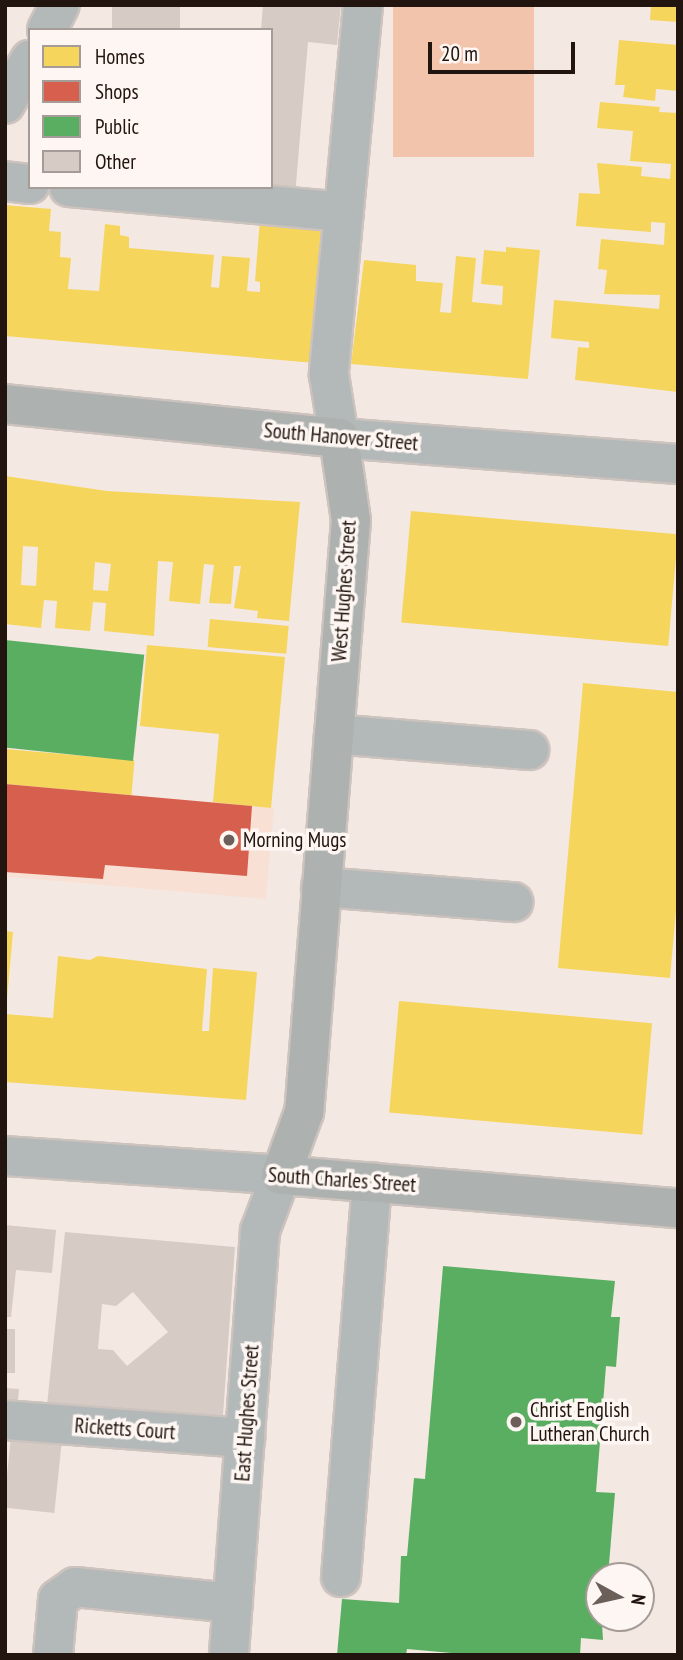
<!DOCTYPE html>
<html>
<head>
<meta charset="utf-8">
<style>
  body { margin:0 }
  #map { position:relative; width:683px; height:1660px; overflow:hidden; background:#f4e8e2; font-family:"PT Sans Narrow",sans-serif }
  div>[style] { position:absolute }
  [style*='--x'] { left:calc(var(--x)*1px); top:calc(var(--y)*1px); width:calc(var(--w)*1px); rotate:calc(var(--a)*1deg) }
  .built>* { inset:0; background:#f9e0d4; transform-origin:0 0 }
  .green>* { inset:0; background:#f3c4ac; transform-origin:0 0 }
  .homes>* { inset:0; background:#f6d55c; transform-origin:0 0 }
  .shops>* { inset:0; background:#d6604d }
  .public>* { inset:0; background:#5aae61; transform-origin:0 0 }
  .building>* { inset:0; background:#d7cbc5; transform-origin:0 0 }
  .roads { filter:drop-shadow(2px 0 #cdc3be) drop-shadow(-2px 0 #cdc3be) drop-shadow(0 2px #cdc3be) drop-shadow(0 -2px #cdc3be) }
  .minor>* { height:38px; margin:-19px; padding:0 19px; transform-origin:19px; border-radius:19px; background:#b3b8b8 }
  .major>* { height:38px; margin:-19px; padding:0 19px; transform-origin:19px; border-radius:19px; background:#adb1af }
  .dots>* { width:19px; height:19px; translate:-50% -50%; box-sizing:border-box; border:4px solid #fdf6f2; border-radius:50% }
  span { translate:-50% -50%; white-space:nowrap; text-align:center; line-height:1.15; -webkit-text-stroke:7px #fdf6f2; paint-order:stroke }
  .street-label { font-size:21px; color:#22150f }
  .poi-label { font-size:21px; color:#22150f }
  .left { translate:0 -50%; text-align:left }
  .frame { position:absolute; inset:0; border:7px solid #22150f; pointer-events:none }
  .legend { position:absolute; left:28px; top:28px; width:245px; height:161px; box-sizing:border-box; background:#fdf6f2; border:2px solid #a59c97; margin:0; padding:9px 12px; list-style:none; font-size:21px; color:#22150f }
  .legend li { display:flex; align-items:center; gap:14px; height:35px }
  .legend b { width:35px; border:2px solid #a59c97 }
  .north { position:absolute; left:585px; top:1562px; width:70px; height:70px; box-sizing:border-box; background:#fdf6f2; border:2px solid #a59c97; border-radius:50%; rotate:98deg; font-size:19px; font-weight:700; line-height:28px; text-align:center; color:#22150f }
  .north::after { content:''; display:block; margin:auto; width:24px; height:32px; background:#6c5f59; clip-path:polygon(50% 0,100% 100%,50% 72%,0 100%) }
  .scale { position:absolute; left:428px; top:42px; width:147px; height:32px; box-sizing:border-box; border:4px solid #22150f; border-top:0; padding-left:9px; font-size:21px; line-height:24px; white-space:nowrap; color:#22150f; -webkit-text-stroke:5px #fdf6f2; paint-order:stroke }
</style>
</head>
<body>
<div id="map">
  <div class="built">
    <i style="left:5px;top:784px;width:270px;height:92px;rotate:5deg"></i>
  </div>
  <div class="green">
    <i style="left:393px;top:5px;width:141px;height:152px"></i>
  </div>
  <div class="homes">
    <i style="clip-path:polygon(651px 5px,678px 5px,678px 22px,650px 20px)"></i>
    <i style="clip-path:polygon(619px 40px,678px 45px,678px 91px,656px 89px,655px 101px,623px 97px,625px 85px,615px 85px)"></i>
    <i style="clip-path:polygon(600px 102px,660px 107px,659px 112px,678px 113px,678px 392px,575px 380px,578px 347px,589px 348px,589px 342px,551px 338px,554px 300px,659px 309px,660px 295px,604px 294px,607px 270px,598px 269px,601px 239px,664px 245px,665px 223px,651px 222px,651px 232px,576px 226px,579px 193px,600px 194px,597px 163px,642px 167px,641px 176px,670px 179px,671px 164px,630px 161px,633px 131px,597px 128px)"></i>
    <i style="clip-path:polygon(5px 205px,51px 209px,49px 231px,61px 232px,60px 257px,71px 258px,68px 289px,99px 291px,105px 224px,120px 226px,120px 235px,129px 237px,129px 248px,214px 255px,211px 287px,219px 288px,222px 256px,250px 258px,247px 291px,260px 292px,260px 282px,255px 281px,260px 219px,324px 225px,315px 363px,5px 336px)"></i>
    <i style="clip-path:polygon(506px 247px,540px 250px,528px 379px,351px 364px,364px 260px,416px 265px,416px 281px,443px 283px,440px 312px,451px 313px,456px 256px,476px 258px,472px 302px,502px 305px,503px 286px,481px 284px,484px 250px,506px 252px)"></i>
    <i style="clip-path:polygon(evenodd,5px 476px,107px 491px,300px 502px,289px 621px,257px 618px,258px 611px,234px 608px,241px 566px,234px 566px,231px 604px,209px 603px,214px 565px,204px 564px,200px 604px,169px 601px,173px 562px,158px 561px,154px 636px,104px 631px,106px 603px,93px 602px,90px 631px,55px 628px,57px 601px,44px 600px,41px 628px,5px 624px,5px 476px,23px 546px,38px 547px,36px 586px,21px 585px,23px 546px,5px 476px,95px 562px,111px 564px,108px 591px,93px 590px,95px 562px)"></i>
    <i style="left:411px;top:511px;width:268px;height:112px;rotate:5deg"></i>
    <i style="left:210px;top:619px;width:79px;height:28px;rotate:5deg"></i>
    <i style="clip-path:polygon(147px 645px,285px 657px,271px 808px,213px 802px,219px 734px,140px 726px)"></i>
    <i style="clip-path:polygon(583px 683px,678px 692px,678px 888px,670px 978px,558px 968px)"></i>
    <i style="left:5px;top:749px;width:130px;height:35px;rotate:5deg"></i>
    <i style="clip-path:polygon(5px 931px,13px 932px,7px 999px,5px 999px)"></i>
    <i style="clip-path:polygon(58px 956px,90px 960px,98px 956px,207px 969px,202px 1031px,209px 1031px,213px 968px,257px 972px,246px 1100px,5px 1082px,5px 1014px,53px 1018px)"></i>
    <i style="left:399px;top:1001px;width:254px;height:112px;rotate:5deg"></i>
  </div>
  <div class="shops">
    <i style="clip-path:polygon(5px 784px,252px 806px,247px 876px,105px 865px,103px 879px,5px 872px)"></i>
  </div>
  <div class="public">
    <i style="left:5px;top:640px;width:140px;height:107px;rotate:6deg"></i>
    <i style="clip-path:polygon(443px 1266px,615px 1281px,611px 1317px,620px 1317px,616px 1367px,606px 1366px,596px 1492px,615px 1493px,608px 1576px,599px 1576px,603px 1640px,581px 1638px,580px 1655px,474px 1655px,407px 1649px,406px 1655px,337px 1655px,342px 1599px,399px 1603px,401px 1556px,407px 1556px,414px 1478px,425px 1479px)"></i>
  </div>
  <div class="building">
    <i style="left:112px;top:5px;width:68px;height:25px"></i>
    <i style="clip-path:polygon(263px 5px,341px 5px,337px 45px,308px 42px,295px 196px,271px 187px,271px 30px,261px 30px)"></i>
    <i style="clip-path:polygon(5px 1225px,56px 1230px,52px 1273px,16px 1270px,11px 1317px,5px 1317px)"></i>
    <i style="clip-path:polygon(evenodd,65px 1232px,235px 1247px,222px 1429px,46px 1415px,65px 1232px,133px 1292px,168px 1332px,127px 1366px,113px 1350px,98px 1349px,102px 1304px,116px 1306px,133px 1292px)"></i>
    <i style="left:5px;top:1329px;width:10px;height:44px"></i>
    <i style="clip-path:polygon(5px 1388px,19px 1389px,17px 1411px,5px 1409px)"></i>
    <i style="left:11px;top:1437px;width:51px;height:71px;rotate:6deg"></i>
  </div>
  <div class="roads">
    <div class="minor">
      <i style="--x:363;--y:5;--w:372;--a:95.3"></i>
      <i style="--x:329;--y:375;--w:64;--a:81"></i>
      <i style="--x:339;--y:438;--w:340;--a:4.4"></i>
      <i style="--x:47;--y:30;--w:28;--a:-63"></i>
      <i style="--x:5;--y:104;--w:51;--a:-60.4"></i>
      <i style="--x:5;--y:181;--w:25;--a:7"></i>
      <i style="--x:69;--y:187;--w:276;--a:5.2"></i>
      <i style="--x:334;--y:734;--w:196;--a:4.7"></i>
      <i style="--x:321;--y:887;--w:193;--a:4.5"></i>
      <i style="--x:5;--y:1156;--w:277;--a:3.9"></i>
      <i style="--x:281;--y:1175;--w:60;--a:110.6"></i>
      <i style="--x:260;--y:1231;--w:425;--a:94.2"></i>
      <i style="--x:5;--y:1420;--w:241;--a:4.3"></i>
      <i style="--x:341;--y:1577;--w:396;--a:-85.5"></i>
      <i style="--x:53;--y:1655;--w:56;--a:-84.9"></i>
      <i style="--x:58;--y:1599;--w:21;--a:-35"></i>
      <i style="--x:75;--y:1587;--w:159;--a:5.8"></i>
    </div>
    <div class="major">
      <i style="--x:5;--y:404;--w:336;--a:5.8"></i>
      <i style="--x:339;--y:438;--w:83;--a:81.7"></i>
      <i style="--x:351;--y:520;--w:215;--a:94.5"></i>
      <i style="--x:334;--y:734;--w:379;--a:94.5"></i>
      <i style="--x:304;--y:1112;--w:67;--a:110.1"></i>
      <i style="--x:281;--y:1175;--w:398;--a:4.8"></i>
    </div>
  </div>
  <div class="dots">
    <i style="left:229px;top:840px;background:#6c5f59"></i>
    <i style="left:516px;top:1422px;background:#6c5f59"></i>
  </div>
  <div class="street-label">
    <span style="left:341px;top:437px;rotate:5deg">South Hanover Street</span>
    <span style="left:344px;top:591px;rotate:-86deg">West Hughes Street</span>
    <span style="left:342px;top:1180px;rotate:4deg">South Charles Street</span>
    <span style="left:247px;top:1413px;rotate:-86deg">East Hughes Street</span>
    <span style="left:125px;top:1429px;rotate:4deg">Ricketts Court</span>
  </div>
  <div class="poi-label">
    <span class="left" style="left:243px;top:840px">Morning Mugs</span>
    <span class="left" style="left:530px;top:1422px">Christ English<br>Lutheran Church</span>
  </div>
  <div class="frame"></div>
  <ul class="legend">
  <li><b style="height:19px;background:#f6d55c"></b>Homes</li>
  <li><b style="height:19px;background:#d6604d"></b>Shops</li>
  <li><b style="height:19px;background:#5aae61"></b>Public</li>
  <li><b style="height:19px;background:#d7cbc5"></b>Other</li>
  </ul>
  <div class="north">N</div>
  <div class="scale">20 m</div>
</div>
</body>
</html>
